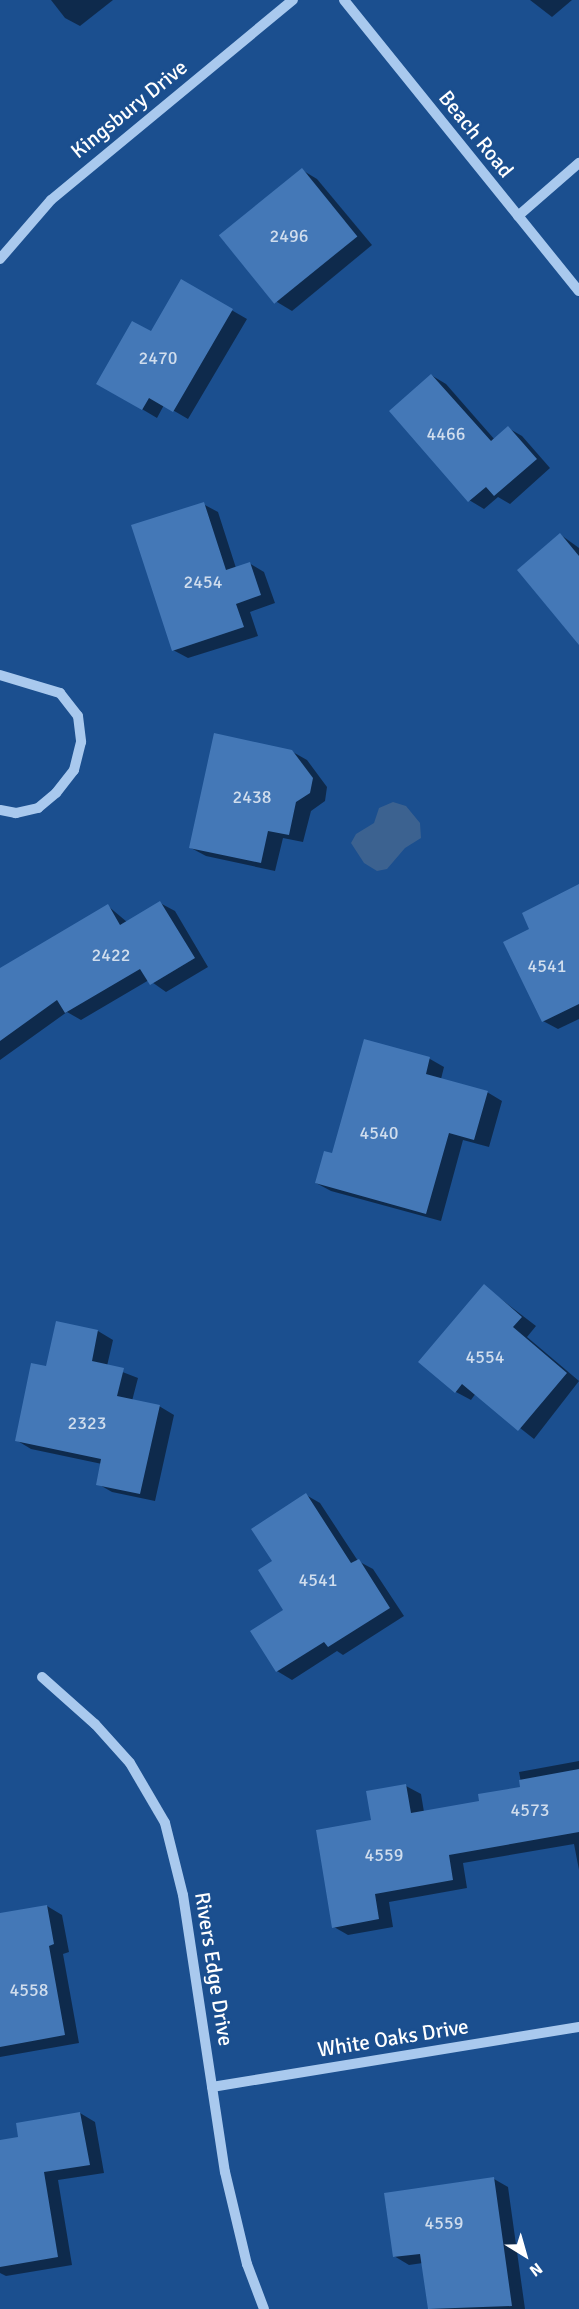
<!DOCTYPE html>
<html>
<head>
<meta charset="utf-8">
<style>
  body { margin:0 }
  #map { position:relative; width:579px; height:2309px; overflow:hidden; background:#1b4f8f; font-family:Signika,sans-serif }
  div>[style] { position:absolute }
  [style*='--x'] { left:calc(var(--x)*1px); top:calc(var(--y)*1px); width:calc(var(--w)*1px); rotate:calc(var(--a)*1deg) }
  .water>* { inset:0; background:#3c6290 }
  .shadow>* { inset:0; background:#0007 }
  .building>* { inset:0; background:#4478b7; transform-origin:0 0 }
  .minor>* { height:10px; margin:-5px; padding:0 5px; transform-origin:5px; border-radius:5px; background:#a9c9ee }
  span { translate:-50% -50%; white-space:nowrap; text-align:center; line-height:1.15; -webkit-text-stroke:5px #1b4f8f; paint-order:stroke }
  .number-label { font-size:18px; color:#d0dded }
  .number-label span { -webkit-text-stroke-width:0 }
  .street-label { font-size:21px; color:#fff }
  .north { position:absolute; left:495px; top:2225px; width:60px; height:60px; -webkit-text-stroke:4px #1b4f8f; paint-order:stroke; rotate:143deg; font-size:16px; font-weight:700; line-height:24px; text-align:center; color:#fff }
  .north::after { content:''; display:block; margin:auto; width:21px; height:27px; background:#fff; clip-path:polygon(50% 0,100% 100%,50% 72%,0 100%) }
</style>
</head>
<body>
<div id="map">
  <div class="water">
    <i style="clip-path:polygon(393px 802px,406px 806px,420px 823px,421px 838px,405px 848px,387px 869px,377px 871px,364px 863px,351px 843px,356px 834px,374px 823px,379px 808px)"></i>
  </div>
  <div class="shadow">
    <i style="clip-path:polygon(51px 0,113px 0,80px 26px,65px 18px)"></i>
    <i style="clip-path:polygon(530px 0,572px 0,552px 17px)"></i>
    <i style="clip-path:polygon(302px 170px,317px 179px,372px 245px,292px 311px,277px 302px)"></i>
    <i style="clip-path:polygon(181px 281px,247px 319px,188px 419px,164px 405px,157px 418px,98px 383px,152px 333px)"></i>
    <i style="clip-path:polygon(431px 375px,446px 384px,495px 440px,508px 428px,522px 436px,550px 468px,510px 504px,498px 497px,484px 509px,469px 500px)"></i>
    <i style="clip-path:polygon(203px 504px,218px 512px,236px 568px,249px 563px,264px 572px,275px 603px,250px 612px,258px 636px,188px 658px,173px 650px)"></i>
    <i style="clip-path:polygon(561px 535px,579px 548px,579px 643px)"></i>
    <i style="clip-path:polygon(291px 751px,307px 760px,327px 787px,325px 801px,311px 811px,303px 842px,283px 838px,275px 871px,206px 856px,191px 848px)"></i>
    <i style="clip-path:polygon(579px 886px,579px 1019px,558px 1029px,543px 1021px,531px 929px)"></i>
    <i style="clip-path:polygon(160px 903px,175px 911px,208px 967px,166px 992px,149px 980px,81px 1020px,67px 1012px,0 1060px,0 972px,108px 906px,127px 922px)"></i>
    <i style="clip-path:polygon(365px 1041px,430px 1059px,444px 1067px,441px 1079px,487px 1092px,502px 1101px,489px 1147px,463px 1140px,441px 1221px,331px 1191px,316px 1183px,333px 1154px)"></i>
    <i style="clip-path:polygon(484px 1286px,536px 1326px,527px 1337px,579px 1381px,534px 1439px,476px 1393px,471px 1400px,456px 1392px,420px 1361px)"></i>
    <i style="clip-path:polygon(57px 1323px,98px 1331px,113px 1340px,107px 1366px,138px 1378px,132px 1401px,159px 1406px,174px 1415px,155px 1501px,112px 1492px,98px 1484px,102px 1464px,31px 1449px,16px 1440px,47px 1368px)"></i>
    <i style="clip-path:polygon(306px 1495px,320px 1503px,358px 1561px,373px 1569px,404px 1616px,343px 1655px,337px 1651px,292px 1680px,277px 1671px,252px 1631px,285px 1610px,274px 1562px)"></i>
    <i style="clip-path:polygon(579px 1761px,579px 1870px,574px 1844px,463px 1863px,467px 1888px,389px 1902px,393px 1927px,348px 1935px,334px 1927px,373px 1821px,406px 1786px,421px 1794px,424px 1812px,481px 1802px,522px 1788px,519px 1772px)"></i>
    <i style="clip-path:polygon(47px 1906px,62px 1915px,69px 1952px,63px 1954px,79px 2043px,0 2057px,0 1914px)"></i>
    <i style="clip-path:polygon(80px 2113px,95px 2122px,104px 2173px,58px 2180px,72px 2265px,6px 2276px,0 2273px,0 2142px,20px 2138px)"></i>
    <i style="clip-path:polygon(494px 2179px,508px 2187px,525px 2309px,429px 2309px,423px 2263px,409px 2265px,394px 2256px)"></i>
  </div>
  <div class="building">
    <i style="left:302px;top:168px;width:88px;height:107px;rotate:51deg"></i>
    <i style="clip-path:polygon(181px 279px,233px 309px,173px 412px,149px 398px,142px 410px,96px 384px,132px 321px,151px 331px)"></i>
    <i style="clip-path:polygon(431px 374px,491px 441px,508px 426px,537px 459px,494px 496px,486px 487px,468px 502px,389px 411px)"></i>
    <i style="clip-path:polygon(204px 502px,226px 570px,250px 562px,261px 595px,236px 604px,244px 627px,172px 651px,131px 525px)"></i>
    <i style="clip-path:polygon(560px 533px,579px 556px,579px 645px,517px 570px)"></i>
    <i style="clip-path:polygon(214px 733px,292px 750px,313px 778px,310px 793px,296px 802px,289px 835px,268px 831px,261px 863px,189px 848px)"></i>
    <i style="clip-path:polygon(579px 884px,579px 1004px,542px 1022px,503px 942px,529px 929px,522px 913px)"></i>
    <i style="clip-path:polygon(160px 901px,195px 958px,150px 985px,140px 969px,65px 1013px,57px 1000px,0 1041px,0 968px,108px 904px,120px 925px)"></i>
    <i style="clip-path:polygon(364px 1039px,430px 1057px,426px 1074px,488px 1091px,474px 1140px,449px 1133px,426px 1214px,315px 1183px,324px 1151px,332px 1153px)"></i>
    <i style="clip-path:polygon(484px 1284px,522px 1317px,513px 1327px,567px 1373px,518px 1431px,462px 1384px,455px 1393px,418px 1362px)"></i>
    <i style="clip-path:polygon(56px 1321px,98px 1330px,92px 1361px,124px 1368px,117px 1396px,160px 1405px,140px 1494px,96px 1485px,101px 1459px,15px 1441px,31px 1363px,46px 1366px)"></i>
    <i style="clip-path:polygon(306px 1493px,351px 1563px,359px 1559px,390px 1608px,328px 1647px,324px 1642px,276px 1672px,250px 1631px,283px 1610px,258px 1570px,272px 1561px,251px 1529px)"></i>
    <i style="clip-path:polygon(579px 1769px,579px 1832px,449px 1855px,453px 1880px,375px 1894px,379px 1919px,332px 1928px,316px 1830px,371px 1820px,366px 1791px,406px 1784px,411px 1813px,479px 1801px,478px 1794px,520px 1787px,519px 1780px)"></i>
    <i style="clip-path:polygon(47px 1905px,54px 1944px,49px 1946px,65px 2035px,0 2047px,0 1913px)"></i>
    <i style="clip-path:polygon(80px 2112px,90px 2165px,44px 2172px,58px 2257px,0 2267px,0 2140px,18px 2137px,16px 2123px)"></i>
    <i style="clip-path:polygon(494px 2177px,512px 2306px,428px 2309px,420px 2254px,393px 2257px,384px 2193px)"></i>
  </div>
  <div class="minor">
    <i style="--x:344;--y:0;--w:374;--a:51.1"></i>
    <i style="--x:518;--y:216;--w:81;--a:-41"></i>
    <i style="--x:0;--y:259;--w:78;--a:-49.2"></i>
    <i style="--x:51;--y:200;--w:314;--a:-39.6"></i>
    <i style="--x:0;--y:675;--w:63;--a:16.7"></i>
    <i style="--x:60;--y:693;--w:29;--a:52"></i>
    <i style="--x:78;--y:716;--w:26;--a:83"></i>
    <i style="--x:81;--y:742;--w:29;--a:104"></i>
    <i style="--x:74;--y:770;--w:29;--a:128"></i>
    <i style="--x:56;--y:793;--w:23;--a:140"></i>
    <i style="--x:38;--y:808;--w:23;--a:167"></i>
    <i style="--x:16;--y:813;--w:16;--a:-169"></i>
    <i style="--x:42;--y:1677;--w:71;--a:41.6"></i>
    <i style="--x:95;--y:1724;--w:52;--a:48.1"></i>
    <i style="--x:130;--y:1763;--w:69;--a:59.7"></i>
    <i style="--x:165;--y:1823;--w:74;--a:76"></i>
    <i style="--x:183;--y:1895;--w:280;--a:81.4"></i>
    <i style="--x:225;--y:2172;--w:95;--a:76.6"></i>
    <i style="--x:247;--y:2264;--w:48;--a:69.3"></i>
    <i style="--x:212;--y:2087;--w:372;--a:-9.3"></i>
  </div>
  <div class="number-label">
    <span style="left:289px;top:236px">2496</span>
    <span style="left:158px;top:358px">2470</span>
    <span style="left:446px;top:434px">4466</span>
    <span style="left:203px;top:582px">2454</span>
    <span style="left:252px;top:797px">2438</span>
    <span style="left:111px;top:955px">2422</span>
    <span style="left:547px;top:966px">4541</span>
    <span style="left:379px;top:1133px">4540</span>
    <span style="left:485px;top:1357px">4554</span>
    <span style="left:87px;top:1423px">2323</span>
    <span style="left:318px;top:1580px">4541</span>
    <span style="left:530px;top:1810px">4573</span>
    <span style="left:384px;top:1855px">4559</span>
    <span style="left:29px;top:1990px">4558</span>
    <span style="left:444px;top:2223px">4559</span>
  </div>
  <div class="street-label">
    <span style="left:129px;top:109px;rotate:-39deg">Kingsbury Drive</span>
    <span style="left:476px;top:134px;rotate:51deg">Beach Road</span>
    <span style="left:214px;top:1969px;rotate:81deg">Rivers Edge Drive</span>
    <span style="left:393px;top:2038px;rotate:-9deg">White Oaks Drive</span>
  </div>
  <div class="north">N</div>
</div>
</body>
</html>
